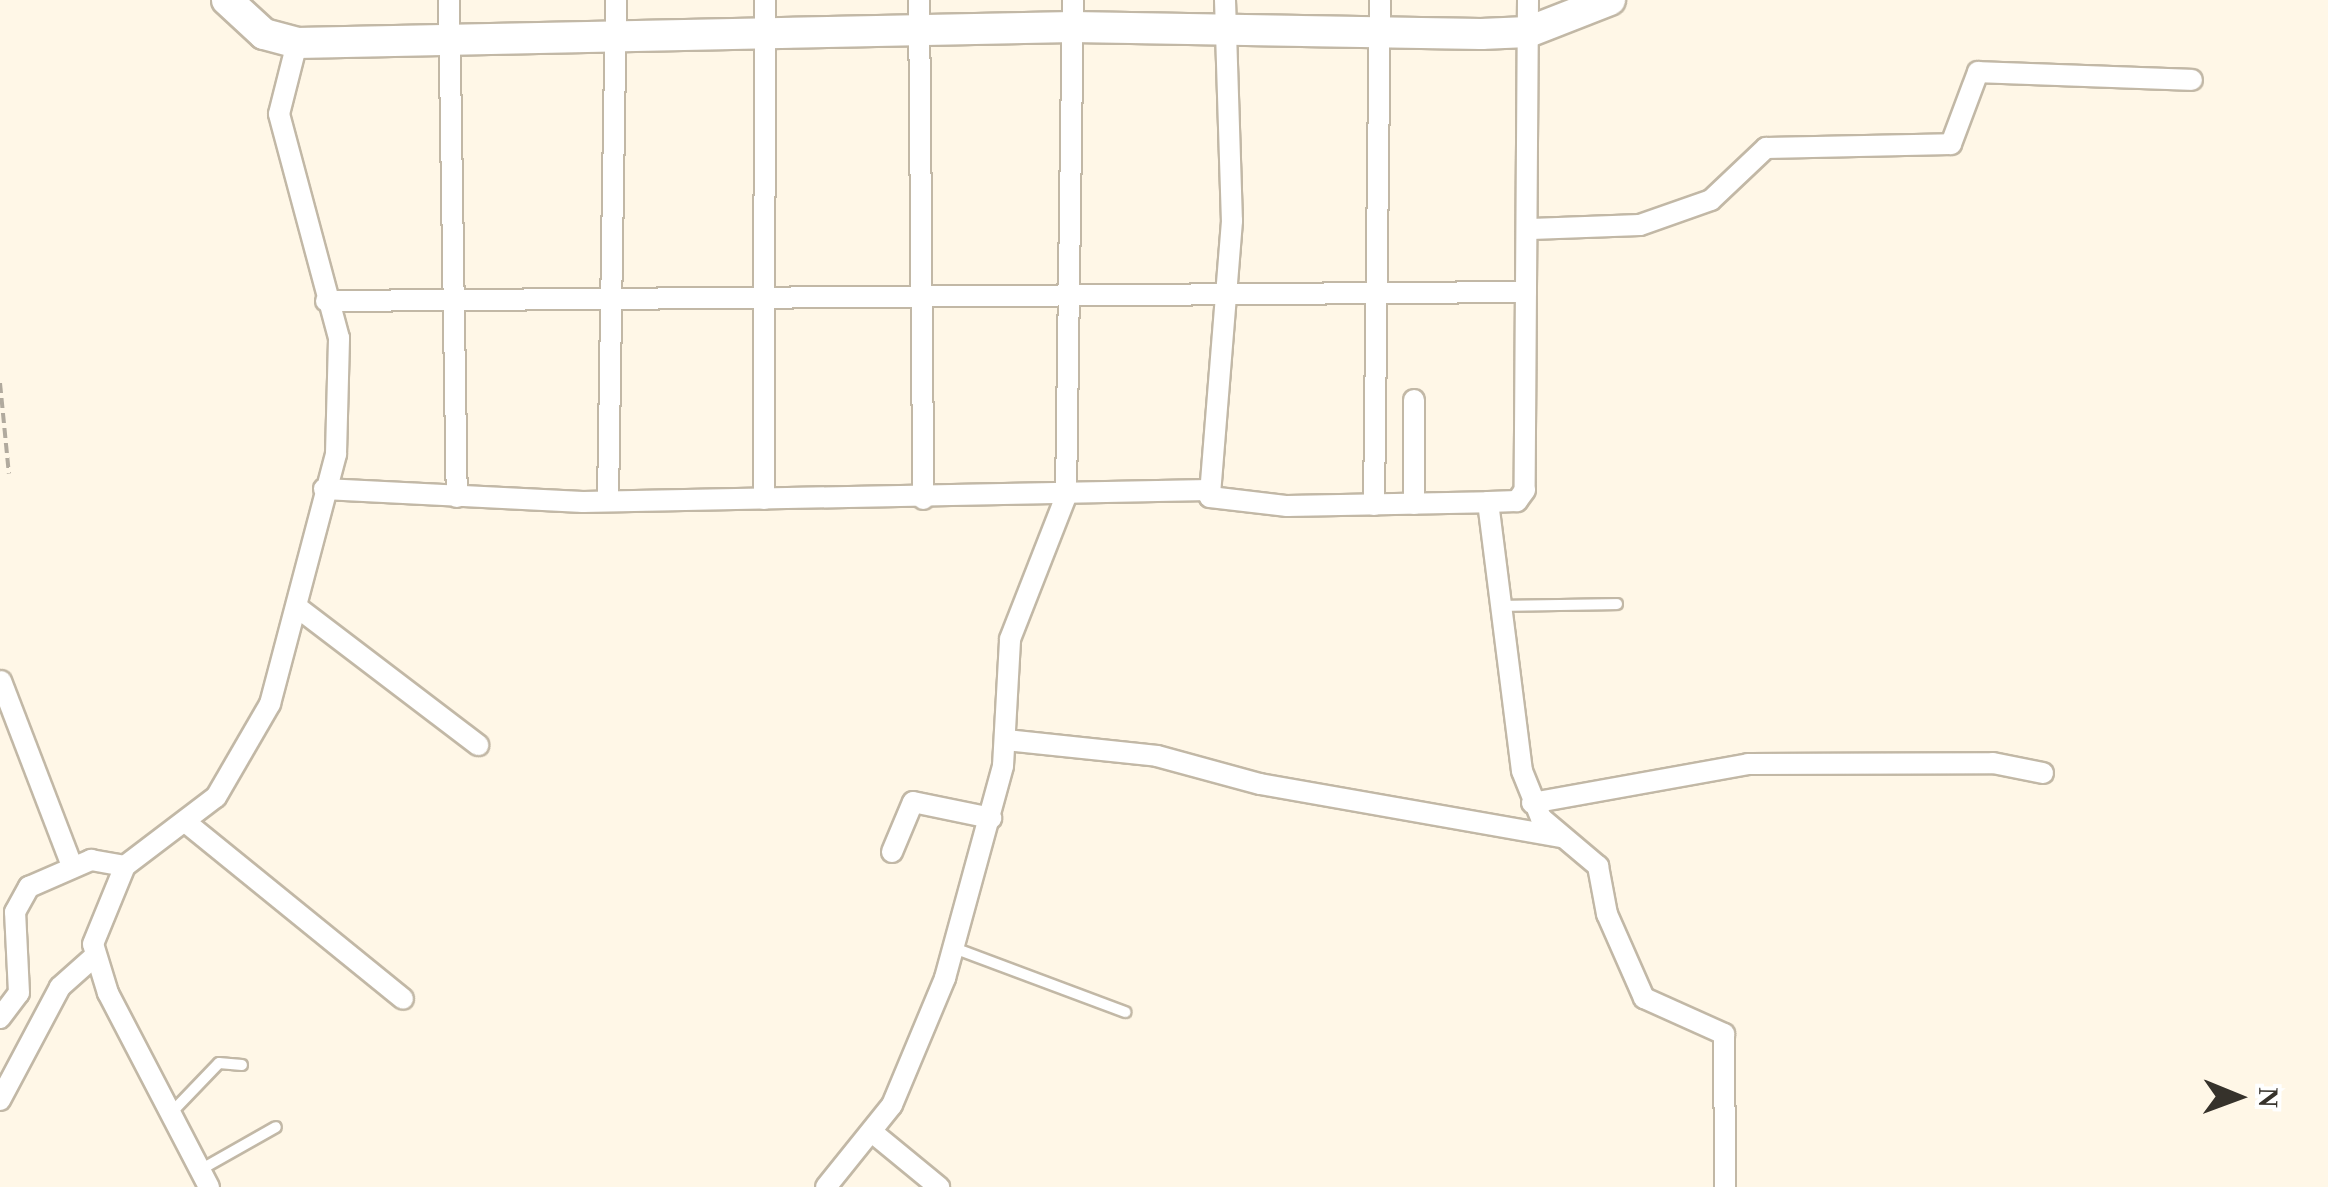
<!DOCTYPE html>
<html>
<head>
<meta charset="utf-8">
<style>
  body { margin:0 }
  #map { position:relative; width:2328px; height:1187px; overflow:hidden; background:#fff7e7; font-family:"Times New Roman",serif }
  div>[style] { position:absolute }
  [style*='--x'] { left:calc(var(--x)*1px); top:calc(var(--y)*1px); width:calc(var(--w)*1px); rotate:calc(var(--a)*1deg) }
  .path>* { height:4px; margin-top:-2px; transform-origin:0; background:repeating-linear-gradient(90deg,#b1aa9e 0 10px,transparent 0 15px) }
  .roads { filter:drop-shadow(2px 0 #c2b8a6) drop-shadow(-2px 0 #c2b8a6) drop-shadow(0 2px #c2b8a6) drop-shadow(0 -2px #c2b8a6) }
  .lane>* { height:10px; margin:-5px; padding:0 5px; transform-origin:5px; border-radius:5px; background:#fff }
  .street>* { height:20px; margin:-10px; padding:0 10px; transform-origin:10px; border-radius:10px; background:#fff }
  .secondary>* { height:30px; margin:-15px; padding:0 15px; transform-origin:15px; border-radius:15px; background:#fff }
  span { translate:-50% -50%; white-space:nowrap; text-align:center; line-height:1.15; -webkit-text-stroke:8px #fff; paint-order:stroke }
  .north { position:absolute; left:2188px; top:1047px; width:100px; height:100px; -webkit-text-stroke:8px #fff; paint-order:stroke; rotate:91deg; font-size:28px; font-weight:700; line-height:40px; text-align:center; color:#36322b }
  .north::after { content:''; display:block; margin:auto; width:35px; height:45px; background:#36322b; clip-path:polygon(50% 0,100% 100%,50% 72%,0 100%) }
</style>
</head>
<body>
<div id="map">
  <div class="path">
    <i style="--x:0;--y:383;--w:91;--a:84.4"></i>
  </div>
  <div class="roads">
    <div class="lane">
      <i style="--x:1502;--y:606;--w:115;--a:-1"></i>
      <i style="--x:954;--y:948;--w:183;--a:20.5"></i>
      <i style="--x:171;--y:1113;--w:69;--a:-46.2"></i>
      <i style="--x:219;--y:1063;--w:23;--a:5"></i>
      <i style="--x:200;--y:1170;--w:87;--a:-29.5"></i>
    </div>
    <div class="street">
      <i style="--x:449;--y:0;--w:497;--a:89.1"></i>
      <i style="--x:919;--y:0;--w:499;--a:89.5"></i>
      <i style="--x:1225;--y:0;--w:221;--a:88.2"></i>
      <i style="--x:1232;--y:221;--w:277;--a:94.6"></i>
      <i style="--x:1210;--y:497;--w:78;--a:6.7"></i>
      <i style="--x:1287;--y:506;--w:201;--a:-1.1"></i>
      <i style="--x:1528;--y:0;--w:490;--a:90.4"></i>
      <i style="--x:1525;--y:490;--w:14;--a:126"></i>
      <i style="--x:1517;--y:501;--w:29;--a:178"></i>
      <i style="--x:1488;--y:502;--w:271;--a:82.8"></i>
      <i style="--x:1522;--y:771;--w:51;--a:68"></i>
      <i style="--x:1541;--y:818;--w:75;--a:40.1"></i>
      <i style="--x:1598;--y:866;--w:49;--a:79.4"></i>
      <i style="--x:1607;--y:914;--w:92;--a:66.2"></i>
      <i style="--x:1644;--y:998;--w:88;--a:24.2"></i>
      <i style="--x:1724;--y:1034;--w:153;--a:89.6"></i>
      <i style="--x:1531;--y:229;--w:109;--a:-2.1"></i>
      <i style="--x:1640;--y:225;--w:75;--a:-19.4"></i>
      <i style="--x:1711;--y:200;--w:76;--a:-43.4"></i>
      <i style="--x:1766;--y:148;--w:185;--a:-1.2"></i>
      <i style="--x:1951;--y:144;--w:77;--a:-69.4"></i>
      <i style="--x:1978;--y:72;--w:214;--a:2.1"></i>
      <i style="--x:326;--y:301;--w:1200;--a:-0.43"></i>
      <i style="--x:324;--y:489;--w:259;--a:2.9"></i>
      <i style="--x:583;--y:502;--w:626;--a:-1.1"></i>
      <i style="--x:764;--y:499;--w:499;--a:-89.9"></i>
      <i style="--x:608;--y:501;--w:501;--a:-89.09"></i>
      <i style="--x:1414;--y:504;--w:104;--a:-90"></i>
      <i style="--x:1374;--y:505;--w:505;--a:-89.32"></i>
      <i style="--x:297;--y:607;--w:228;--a:37.3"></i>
      <i style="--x:1;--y:681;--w:198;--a:69"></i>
      <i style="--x:1006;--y:740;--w:152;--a:6"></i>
      <i style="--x:1157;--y:756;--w:107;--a:15.2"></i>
      <i style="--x:1260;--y:784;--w:305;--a:10"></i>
      <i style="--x:1532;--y:803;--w:219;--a:-10.2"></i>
      <i style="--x:1748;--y:764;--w:245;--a:-0.2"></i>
      <i style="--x:1993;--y:763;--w:51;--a:11.3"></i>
      <i style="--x:188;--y:824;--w:277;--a:39.1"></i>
      <i style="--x:892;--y:852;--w:54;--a:-67.2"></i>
      <i style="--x:913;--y:802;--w:80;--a:11.6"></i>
      <i style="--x:0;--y:1018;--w:31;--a:-53"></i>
      <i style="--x:19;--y:993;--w:81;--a:-92.8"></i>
      <i style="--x:15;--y:912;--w:29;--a:-61"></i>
      <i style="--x:29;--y:887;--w:68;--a:-23.5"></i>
      <i style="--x:91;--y:860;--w:35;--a:10"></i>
      <i style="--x:0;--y:1100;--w:128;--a:-62"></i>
      <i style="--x:60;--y:987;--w:47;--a:-41.5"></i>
      <i style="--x:872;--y:1132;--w:87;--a:39.4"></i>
      <i style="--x:209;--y:1187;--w:219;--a:-117.5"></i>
      <i style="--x:108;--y:993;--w:51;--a:-107"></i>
      <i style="--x:93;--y:944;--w:84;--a:-67.7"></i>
      <i style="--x:125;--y:866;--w:114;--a:-37.2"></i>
      <i style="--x:216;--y:797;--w:108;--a:-59.9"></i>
      <i style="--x:270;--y:704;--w:259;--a:-75.2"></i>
      <i style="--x:336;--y:454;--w:116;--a:-88.5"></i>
      <i style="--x:339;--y:338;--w:232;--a:-105"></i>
      <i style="--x:279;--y:114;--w:73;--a:-75.8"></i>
      <i style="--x:826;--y:1187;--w:105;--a:-51.2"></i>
      <i style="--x:892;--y:1105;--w:138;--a:-67.3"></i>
      <i style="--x:945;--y:978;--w:220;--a:-74.7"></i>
      <i style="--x:1003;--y:766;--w:127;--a:-86.8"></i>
      <i style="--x:1010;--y:639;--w:154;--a:-68.6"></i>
      <i style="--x:1066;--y:496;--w:496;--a:-89.2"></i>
    </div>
    <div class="secondary">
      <i style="--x:227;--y:0;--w:50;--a:42.6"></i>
      <i style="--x:264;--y:34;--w:34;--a:15"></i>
      <i style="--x:297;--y:43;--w:776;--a:-1.18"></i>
      <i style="--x:1073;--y:27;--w:408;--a:1"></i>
      <i style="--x:1481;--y:34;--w:47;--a:-2.4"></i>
      <i style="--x:1528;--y:32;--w:88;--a:-21.3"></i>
    </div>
  </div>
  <div class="north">N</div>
</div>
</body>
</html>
